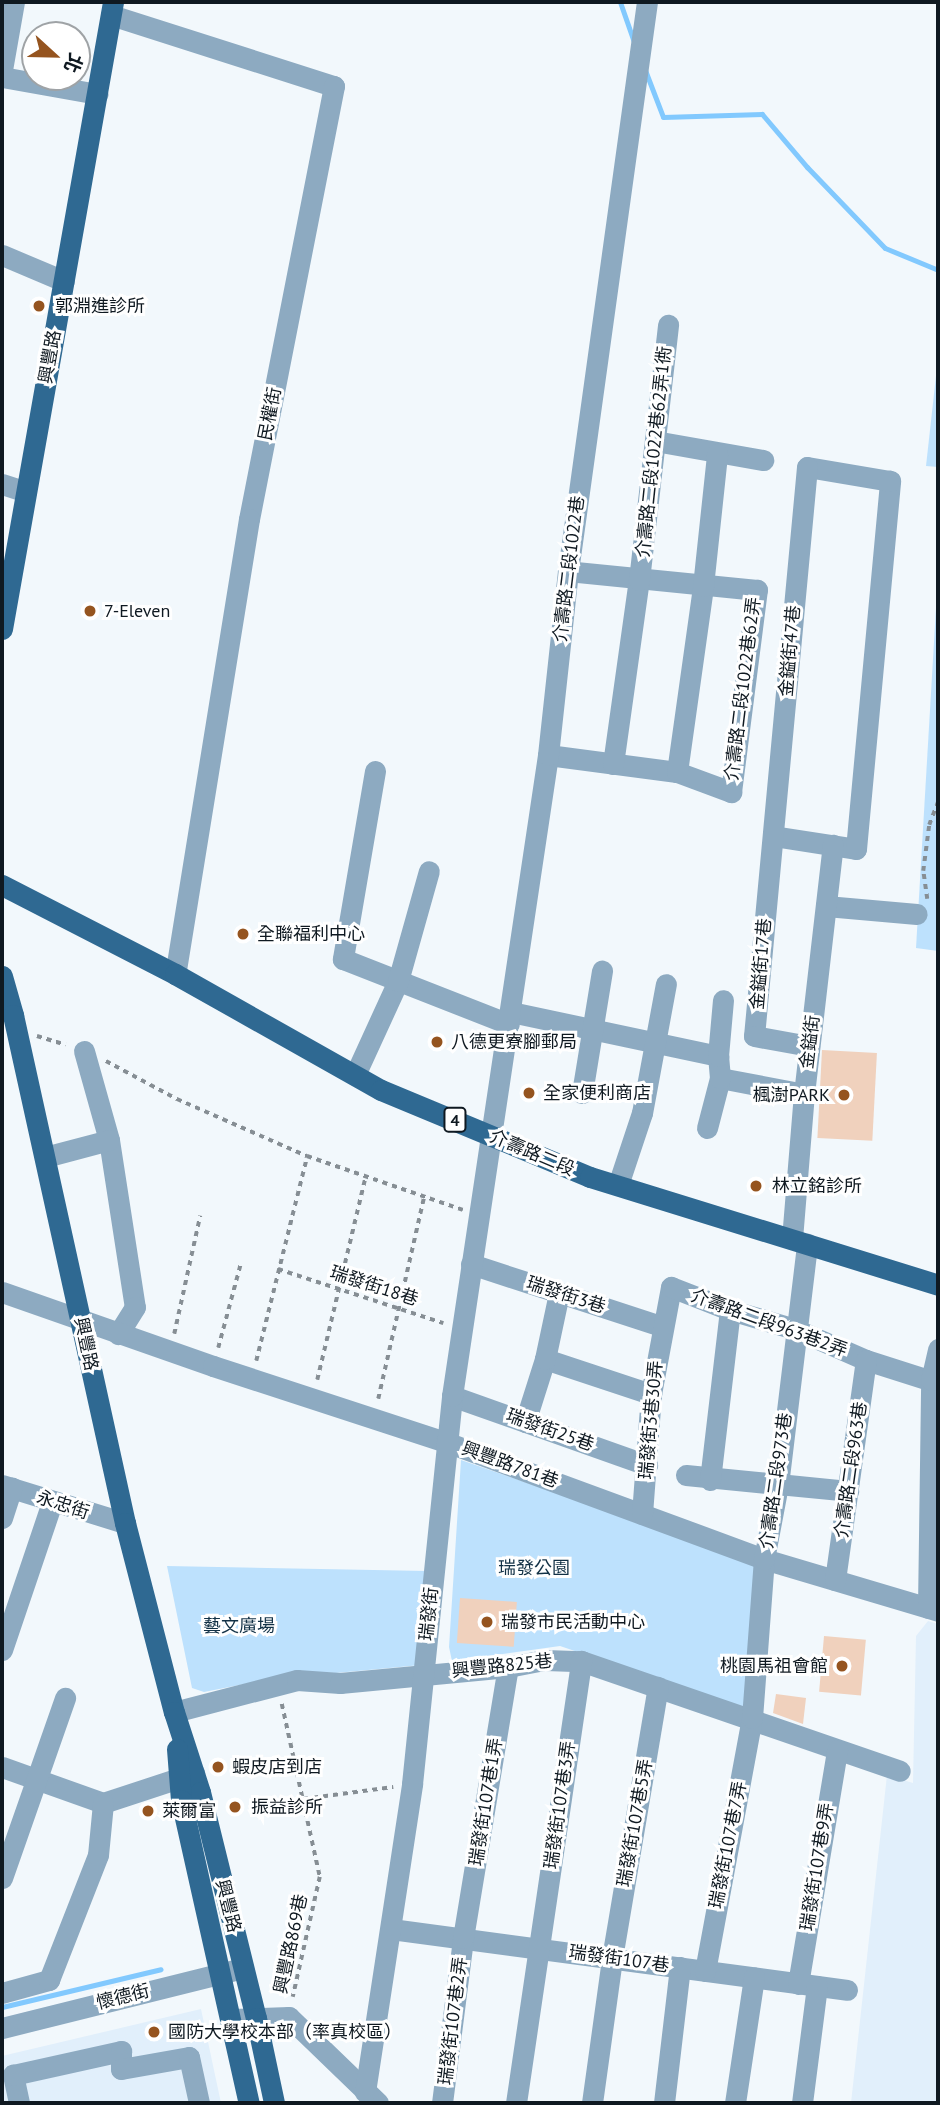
<!DOCTYPE html>
<html>
<head>
<meta charset="utf-8">
<style>
  body { margin:0 }
  #map { position:relative; width:940px; height:2105px; overflow:hidden; background:#f2f8fc; font-family:"PT Sans","Noto Sans TC",sans-serif }
  div>[style] { position:absolute }
  [style*='--x'] { left:calc(var(--x)*1px); top:calc(var(--y)*1px); width:calc(var(--w)*1px); rotate:calc(var(--a)*1deg) }
  .built>* { inset:0; background:#e1effb }
  .green>* { inset:0; background:#bde1fd }
  .stream>* { height:5px; margin:-2.5px; padding:0 2.5px; transform-origin:2.5px; border-radius:2.5px; background:#82c9fe }
  .building>* { inset:0; background:#f0d1bd; transform-origin:0 0 }
  .path>* { height:3.5px; margin-top:-1.75px; transform-origin:0; background:repeating-linear-gradient(90deg,#868e94 0 5px,transparent 0 10px) }
  .minor>* { height:21px; margin:-10.5px; padding:0 10.5px; transform-origin:10.5px; border-radius:10.5px; background:#8daac1 }
  .major>* { height:21px; margin:-10.5px; padding:0 10.5px; transform-origin:10.5px; border-radius:10.5px; background:#2f6992 }
  .dots>* { width:19px; height:19px; translate:-50% -50%; box-sizing:border-box; border:4px solid #fff; border-radius:50% }
  span { translate:-50% -50%; white-space:nowrap; text-align:center; line-height:1.15; -webkit-text-stroke:6px #fff; paint-order:stroke }
  .shield-label span { padding:2px 5px; background:#fff; border:2px solid; border-radius:5px; -webkit-text-stroke-width:0 }
  .shield-label { font-size:16px; color:#0f1921; font-weight:700 }
  .poi-label { font-size:18px; color:#0f1921 }
  .left { translate:0 -50%; text-align:left }
  .right { translate:-100% -50%; text-align:right }
  .street-label { font-size:18px; color:#0f1921 }
  .park-label { font-size:18px; color:#123146 }
  .frame { position:absolute; inset:0; border:4px solid #0f1921; pointer-events:none }
  .north { position:absolute; left:21px; top:21px; width:70px; height:70px; box-sizing:border-box; background:#fff; border:2px solid #9fa3a6; border-radius:50%; rotate:112deg; font-size:19px; font-weight:700; line-height:28px; text-align:center; color:#0f1921 }
  .north::after { content:''; display:block; margin:auto; width:24px; height:32px; background:#95541f; clip-path:polygon(50% 0,100% 100%,50% 72%,0 100%) }
</style>
</head>
<body>
<div id="map">
  <div class="built">
    <i style="clip-path:polygon(928px 1621px,938px 1624px,938px 2103px,851px 2103px,887px 1775px,913px 1783px,916px 1636px)"></i>
    <i style="clip-path:polygon(201px 2009px,221px 2103px,2px 2103px,2px 2056px)"></i>
  </div>
  <div class="green">
    <i style="clip-path:polygon(938px 358px,938px 467px,926px 466px)"></i>
    <i style="clip-path:polygon(938px 574px,938px 951px,916px 948px)"></i>
    <i style="clip-path:polygon(461px 1460px,757px 1562px,744px 1708px,560px 1646px,452px 1661px,449px 1647px)"></i>
    <i style="clip-path:polygon(167px 1566px,427px 1571px,421px 1665px,336px 1673px,305px 1672px,204px 1692px,192px 1688px)"></i>
  </div>
  <div class="stream">
    <i style="--x:620;--y:2;--w:42;--a:70.7"></i>
    <i style="--x:645;--y:70;--w:50;--a:69"></i>
    <i style="--x:663;--y:117;--w:99;--a:-1.7"></i>
    <i style="--x:762;--y:114;--w:70;--a:49.7"></i>
    <i style="--x:807;--y:167;--w:112;--a:46.1"></i>
    <i style="--x:885;--y:248;--w:57;--a:22.5"></i>
    <i style="--x:2;--y:2007;--w:163;--a:-13.4"></i>
  </div>
  <div class="building">
    <i style="left:822px;top:1050px;width:55px;height:88px;rotate:3deg"></i>
    <i style="left:460px;top:1598px;width:57px;height:45px;rotate:4deg"></i>
    <i style="left:824px;top:1636px;width:42px;height:56px;rotate:5deg"></i>
    <i style="clip-path:polygon(776px 1694px,806px 1698px,803px 1724px,773px 1713px)"></i>
  </div>
  <div class="path">
    <i style="--x:927;--y:899;--w:28;--a:-98"></i>
    <i style="--x:923;--y:871;--w:46;--a:-82.6"></i>
    <i style="--x:929;--y:825;--w:25;--a:-69"></i>
    <i style="--x:37;--y:1036;--w:30;--a:17"></i>
    <i style="--x:106;--y:1061;--w:81;--a:28.2"></i>
    <i style="--x:177;--y:1099;--w:142;--a:23.7"></i>
    <i style="--x:307;--y:1156;--w:165;--a:19.1"></i>
    <i style="--x:278;--y:1269;--w:174;--a:18.1"></i>
    <i style="--x:174;--y:1334;--w:121;--a:-77.6"></i>
    <i style="--x:218;--y:1348;--w:89;--a:-75"></i>
    <i style="--x:256;--y:1361;--w:211;--a:-76"></i>
    <i style="--x:317;--y:1380;--w:208;--a:-76.6"></i>
    <i style="--x:378;--y:1399;--w:207;--a:-77.2"></i>
    <i style="--x:282;--y:1704;--w:177;--a:77.6"></i>
    <i style="--x:320;--y:1877;--w:123;--a:102.7"></i>
    <i style="--x:303;--y:1799;--w:91;--a:-7.6"></i>
  </div>
  <div class="minor">
    <i style="--x:111;--y:15;--w:234;--a:17.7"></i>
    <i style="--x:334;--y:86;--w:441;--a:101.1"></i>
    <i style="--x:249;--y:519;--w:461;--a:99.2"></i>
    <i style="--x:2;--y:70;--w:69;--a:-80"></i>
    <i style="--x:2;--y:77;--w:97;--a:10.1"></i>
    <i style="--x:2;--y:255;--w:67;--a:22.8"></i>
    <i style="--x:655;--y:441;--w:110;--a:10"></i>
    <i style="--x:2;--y:484;--w:25;--a:18"></i>
    <i style="--x:548;--y:755;--w:130;--a:7.5"></i>
    <i style="--x:677;--y:772;--w:58;--a:20.3"></i>
    <i style="--x:731;--y:792;--w:204;--a:-82.7"></i>
    <i style="--x:757;--y:590;--w:190;--a:-174.3"></i>
    <i style="--x:613;--y:764;--w:186;--a:-82"></i>
    <i style="--x:639;--y:580;--w:257;--a:-83.5"></i>
    <i style="--x:375;--y:771;--w:191;--a:99.7"></i>
    <i style="--x:343;--y:959;--w:178;--a:21.4"></i>
    <i style="--x:677;--y:772;--w:188;--a:-82"></i>
    <i style="--x:703;--y:586;--w:133;--a:-83.9"></i>
    <i style="--x:773;--y:836;--w:84;--a:8.9"></i>
    <i style="--x:856;--y:849;--w:370;--a:-84.7"></i>
    <i style="--x:890;--y:481;--w:84;--a:-170.4"></i>
    <i style="--x:807;--y:467;--w:571;--a:95.32"></i>
    <i style="--x:754;--y:1036;--w:56;--a:10.3"></i>
    <i style="--x:826;--y:906;--w:91;--a:5"></i>
    <i style="--x:511;--y:1012;--w:212;--a:12"></i>
    <i style="--x:84;--y:1051;--w:92;--a:74.3"></i>
    <i style="--x:109;--y:1140;--w:169;--a:81.2"></i>
    <i style="--x:135;--y:1307;--w:32;--a:122"></i>
    <i style="--x:355;--y:1075;--w:103;--a:-65.4"></i>
    <i style="--x:398;--y:981;--w:114;--a:-74.3"></i>
    <i style="--x:720;--y:1078;--w:86;--a:10.8"></i>
    <i style="--x:582;--y:1093;--w:124;--a:-80.7"></i>
    <i style="--x:707;--y:1128;--w:52;--a:-75.4"></i>
    <i style="--x:720;--y:1078;--w:22;--a:-95"></i>
    <i style="--x:718;--y:1056;--w:56;--a:-84.9"></i>
    <i style="--x:45;--y:1157;--w:66;--a:-14.9"></i>
    <i style="--x:618;--y:1185;--w:76;--a:-71.6"></i>
    <i style="--x:642;--y:1113;--w:131;--a:-79.5"></i>
    <i style="--x:792;--y:1239;--w:145;--a:-85.3"></i>
    <i style="--x:804;--y:1094;--w:251;--a:-83.4"></i>
    <i style="--x:471;--y:1264;--w:200;--a:18.1"></i>
    <i style="--x:2;--y:1292;--w:224;--a:19.3"></i>
    <i style="--x:213;--y:1366;--w:245;--a:18.1"></i>
    <i style="--x:446;--y:1442;--w:339;--a:20.2"></i>
    <i style="--x:764;--y:1559;--w:182;--a:16.6"></i>
    <i style="--x:545;--y:1359;--w:112;--a:18.3"></i>
    <i style="--x:452;--y:1396;--w:207;--a:19.5"></i>
    <i style="--x:525;--y:1422;--w:66;--a:-72.4"></i>
    <i style="--x:545;--y:1359;--w:67;--a:-78"></i>
    <i style="--x:686;--y:1475;--w:163;--a:5.6"></i>
    <i style="--x:710;--y:1480;--w:171;--a:-83.3"></i>
    <i style="--x:2;--y:1485;--w:129;--a:17.2"></i>
    <i style="--x:642;--y:1514;--w:120;--a:-85.7"></i>
    <i style="--x:651;--y:1394;--w:109;--a:-79.4"></i>
    <i style="--x:671;--y:1287;--w:63;--a:21.3"></i>
    <i style="--x:730;--y:1310;--w:68;--a:16.3"></i>
    <i style="--x:795;--y:1329;--w:77;--a:23.6"></i>
    <i style="--x:866;--y:1360;--w:76;--a:17.7"></i>
    <i style="--x:2;--y:1518;--w:32;--a:-72"></i>
    <i style="--x:835;--y:1580;--w:222;--a:-82"></i>
    <i style="--x:928;--y:1608;--w:228;--a:-89.2"></i>
    <i style="--x:931;--y:1380;--w:32;--a:-77"></i>
    <i style="--x:2;--y:1650;--w:156;--a:-71.3"></i>
    <i style="--x:174;--y:1712;--w:127;--a:-14.6"></i>
    <i style="--x:297;--y:1680;--w:43;--a:4"></i>
    <i style="--x:340;--y:1683;--w:169;--a:-5.4"></i>
    <i style="--x:508;--y:1667;--w:38;--a:-11"></i>
    <i style="--x:545;--y:1660;--w:36;--a:2"></i>
    <i style="--x:581;--y:1661;--w:337;--a:19"></i>
    <i style="--x:2;--y:1767;--w:107;--a:19.6"></i>
    <i style="--x:103;--y:1803;--w:96;--a:-18.2"></i>
    <i style="--x:2;--y:1878;--w:191;--a:-70.7"></i>
    <i style="--x:391;--y:1929;--w:460;--a:7.6"></i>
    <i style="--x:705;--y:1971;--w:257;--a:-79.5"></i>
    <i style="--x:752;--y:1718;--w:159;--a:-85.7"></i>
    <i style="--x:764;--y:1559;--w:75;--a:-79.3"></i>
    <i style="--x:778;--y:1485;--w:243;--a:-83.1"></i>
    <i style="--x:798;--y:1984;--w:237;--a:-80.5"></i>
    <i style="--x:2;--y:1993;--w:49;--a:-15.5"></i>
    <i style="--x:49;--y:1980;--w:134;--a:-68.6"></i>
    <i style="--x:98;--y:1855;--w:52;--a:-84.5"></i>
    <i style="--x:232;--y:2019;--w:57;--a:-2"></i>
    <i style="--x:289;--y:2017;--w:124;--a:44"></i>
    <i style="--x:2;--y:2028;--w:243;--a:-14"></i>
    <i style="--x:365;--y:2092;--w:312;--a:-81.3"></i>
    <i style="--x:412;--y:1784;--w:390;--a:-84.1"></i>
    <i style="--x:452;--y:1396;--w:648;--a:-81.48"></i>
    <i style="--x:548;--y:755;--w:185;--a:-83.8"></i>
    <i style="--x:568;--y:571;--w:574;--a:-82.1"></i>
    <i style="--x:19;--y:2103;--w:29;--a:-102"></i>
    <i style="--x:13;--y:2075;--w:111;--a:-12.5"></i>
    <i style="--x:121;--y:2051;--w:18;--a:90"></i>
    <i style="--x:121;--y:2069;--w:69;--a:-10"></i>
    <i style="--x:189;--y:2057;--w:47;--a:77.7"></i>
    <i style="--x:442;--y:2103;--w:166;--a:-82.7"></i>
    <i style="--x:463;--y:1938;--w:275;--a:-80.6"></i>
    <i style="--x:516;--y:2103;--w:447;--a:-81.6"></i>
    <i style="--x:592;--y:2103;--w:146;--a:-82.1"></i>
    <i style="--x:612;--y:1958;--w:275;--a:-80.4"></i>
    <i style="--x:664;--y:2103;--w:137;--a:-83.3"></i>
    <i style="--x:735;--y:2103;--w:127;--a:-81.4"></i>
    <i style="--x:802;--y:2103;--w:118;--a:-82.7"></i>
  </div>
  <div class="major">
    <i style="--x:2;--y:629;--w:637;--a:-79.96"></i>
    <i style="--x:2;--y:885;--w:195;--a:27.2"></i>
    <i style="--x:175;--y:974;--w:236;--a:29.4"></i>
    <i style="--x:381;--y:1090;--w:226;--a:22.6"></i>
    <i style="--x:590;--y:1177;--w:364;--a:17.2"></i>
    <i style="--x:2;--y:976;--w:41;--a:74.2"></i>
    <i style="--x:13;--y:1015;--w:520;--a:77.57"></i>
    <i style="--x:125;--y:1523;--w:195;--a:75.5"></i>
    <i style="--x:174;--y:1712;--w:84;--a:72"></i>
    <i style="--x:200;--y:1792;--w:233;--a:76.1"></i>
    <i style="--x:256;--y:2018;--w:87;--a:78"></i>
    <i style="--x:177;--y:1749;--w:51;--a:85.5"></i>
    <i style="--x:181;--y:1800;--w:311;--a:77.4"></i>
  </div>
  <div class="dots">
    <i style="left:39px;top:306px;background:#95541f"></i>
    <i style="left:90px;top:611px;background:#95541f"></i>
    <i style="left:243px;top:934px;background:#95541f"></i>
    <i style="left:437px;top:1042px;background:#95541f"></i>
    <i style="left:529px;top:1093px;background:#95541f"></i>
    <i style="left:844px;top:1095px;background:#95541f"></i>
    <i style="left:756px;top:1186px;background:#95541f"></i>
    <i style="left:487px;top:1622px;background:#95541f"></i>
    <i style="left:842px;top:1666px;background:#95541f"></i>
    <i style="left:218px;top:1767px;background:#95541f"></i>
    <i style="left:235px;top:1807px;background:#95541f"></i>
    <i style="left:148px;top:1811px;background:#95541f"></i>
    <i style="left:154px;top:2032px;background:#95541f"></i>
  </div>
  <div class="shield-label">
    <span style="left:455px;top:1120px">4</span>
  </div>
  <div class="poi-label">
    <span class="left" style="left:55px;top:306px">郭淵進診所</span>
    <span class="left" style="left:104px;top:611px">7-Eleven</span>
    <span class="left" style="left:257px;top:934px">全聯福利中心</span>
    <span class="left" style="left:451px;top:1042px">八德更寮腳郵局</span>
    <span class="left" style="left:543px;top:1093px">全家便利商店</span>
    <span class="right" style="left:830px;top:1095px">楓澍PARK</span>
    <span class="left" style="left:772px;top:1186px">林立銘診所</span>
    <span class="left" style="left:501px;top:1622px">瑞發市民活動中心</span>
    <span class="right" style="left:828px;top:1666px">桃園馬祖會館</span>
    <span class="left" style="left:232px;top:1767px">蝦皮店到店</span>
    <span class="left" style="left:251px;top:1807px">振益診所</span>
    <span class="left" style="left:162px;top:1811px">萊爾富</span>
    <span class="left" style="left:168px;top:2032px">國防大學校本部（率真校區）</span>
  </div>
  <div class="street-label">
    <span style="left:50px;top:357px;rotate:-80deg">興豐路</span>
    <span style="left:270px;top:414px;rotate:-79deg">民權街</span>
    <span style="left:654px;top:452px;rotate:-84deg">介壽路二段1022巷62弄1衖</span>
    <span style="left:569px;top:569px;rotate:-83deg">介壽路二段1022巷</span>
    <span style="left:790px;top:651px;rotate:-85deg">金鎰街47巷</span>
    <span style="left:743px;top:689px;rotate:-83deg">介壽路二段1022巷62弄</span>
    <span style="left:761px;top:964px;rotate:-85deg">金鎰街17巷</span>
    <span style="left:810px;top:1042px;rotate:-83deg">金鎰街</span>
    <span style="left:532px;top:1153px;rotate:23deg">介壽路二段</span>
    <span style="left:374px;top:1286px;rotate:18deg">瑞發街18巷</span>
    <span style="left:566px;top:1295px;rotate:18deg">瑞發街3巷</span>
    <span style="left:769px;top:1323px;rotate:20deg">介壽路二段963巷2弄</span>
    <span style="left:86px;top:1344px;rotate:78deg">興豐路</span>
    <span style="left:651px;top:1420px;rotate:-85deg">瑞發街3巷30弄</span>
    <span style="left:550px;top:1430px;rotate:20deg">瑞發街25巷</span>
    <span style="left:510px;top:1465px;rotate:20deg">興豐路781巷</span>
    <span style="left:851px;top:1470px;rotate:-82deg">介壽路二段963巷</span>
    <span style="left:776px;top:1481px;rotate:-82deg">介壽路二段973巷</span>
    <span style="left:63px;top:1505px;rotate:18deg">永忠街</span>
    <span style="left:429px;top:1614px;rotate:-84deg">瑞發街</span>
    <span style="left:502px;top:1666px;rotate:-6deg">興豐路825巷</span>
    <span style="left:486px;top:1802px;rotate:-81deg">瑞發街107巷1弄</span>
    <span style="left:560px;top:1805px;rotate:-82deg">瑞發街107巷3弄</span>
    <span style="left:635px;top:1823px;rotate:-80deg">瑞發街107巷5弄</span>
    <span style="left:728px;top:1845px;rotate:-79deg">瑞發街107巷7弄</span>
    <span style="left:817px;top:1867px;rotate:-81deg">瑞發街107巷9弄</span>
    <span style="left:228px;top:1906px;rotate:76deg">興豐路</span>
    <span style="left:291px;top:1944px;rotate:-78deg">興豐路869巷</span>
    <span style="left:619px;top:1959px;rotate:8deg">瑞發街107巷</span>
    <span style="left:123px;top:1997px;rotate:-14deg">懷德街</span>
    <span style="left:453px;top:2021px;rotate:-83deg">瑞發街107巷2弄</span>
  </div>
  <div class="park-label">
    <span style="left:534px;top:1568px">瑞發公園</span>
    <span style="left:239px;top:1626px">藝文廣場</span>
  </div>
  <div class="frame"></div>
  <div class="north">北</div>
</div>
</body>
</html>
